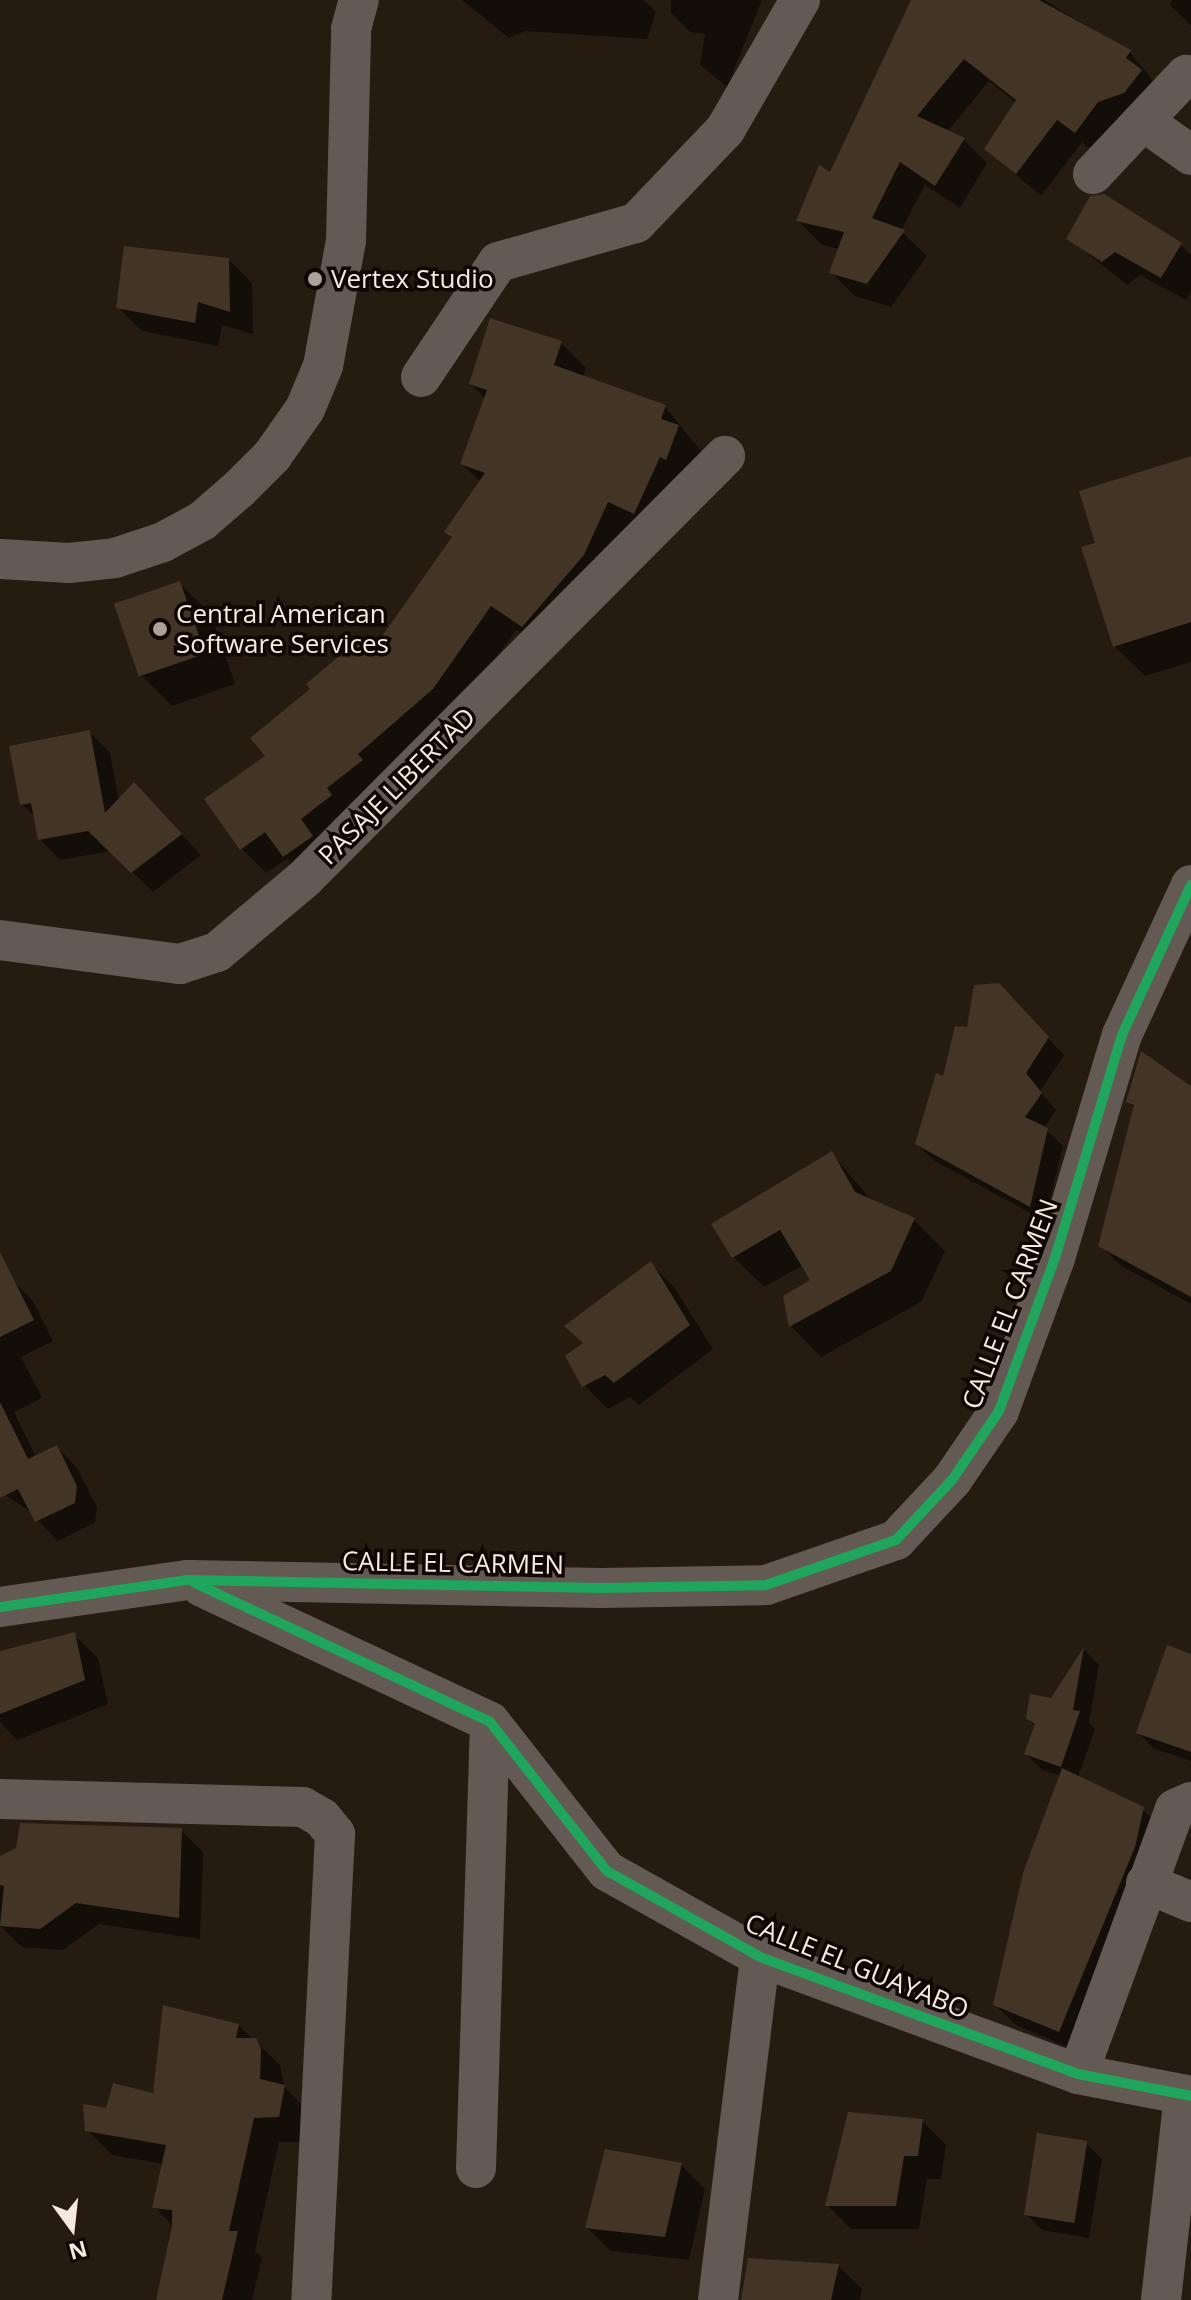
<!DOCTYPE html>
<html>
<head>
<meta charset="utf-8">
<style>
  body { margin:0 }
  #map { position:relative; width:1191px; height:2300px; overflow:hidden; background:#261b11; font-family:"Open Sans",sans-serif }
  div>[style] { position:absolute }
  [style*='--x'] { left:calc(var(--x)*1px); top:calc(var(--y)*1px); width:calc(var(--w)*1px); rotate:calc(var(--a)*1deg) }
  .shadow>* { inset:0; background:#0007 }
  .building>* { inset:0; background:#423526; transform-origin:0 0 }
  .minor>* { height:40px; margin:-20px; padding:0 20px; transform-origin:20px; border-radius:20px; background:#635a54 }
  .cycleway>* { height:10px; margin:-5px; padding:0 5px; transform-origin:5px; border-radius:5px; background:#20a55d }
  .dots>* { width:22px; height:22px; translate:-50% -50%; box-sizing:border-box; border:4px solid #100703; border-radius:50% }
  span { translate:-50% -50%; white-space:nowrap; text-align:center; line-height:1.15; -webkit-text-stroke:7px #100703; paint-order:stroke }
  .poi-label { font-size:26px; color:#f7e9df }
  .left { translate:0 -50%; text-align:left }
  .street-label { font-size:26px; color:#f7e9df }
  .north { position:absolute; left:32px; top:2188px; width:80px; height:80px; -webkit-text-stroke:6px #100703; paint-order:stroke; rotate:165deg; font-size:22px; font-weight:700; line-height:32px; text-align:center; color:#f7e9df }
  .north::after { content:''; display:block; margin:auto; width:28px; height:36px; background:#f7e9df; clip-path:polygon(50% 0,100% 100%,50% 72%,0 100%) }
</style>
</head>
<body>
<div id="map">
  <div class="shadow">
    <i style="clip-path:polygon(462px 0,644px 0,656px 12px,647px 39px,525px 31px,509px 38px)"></i>
    <i style="clip-path:polygon(671px 0,762px 0,727px 87px,700px 65px,705px 34px,690px 32px,671px 13px)"></i>
    <i style="clip-path:polygon(913px 0,1044px 0,1129px 51px,1164px 95px,1099px 156px,1082px 142px,1041px 196px,986px 149px,1016px 103px,989px 81px,947px 132px,963px 139px,987px 163px,960px 208px,925px 185px,901px 231px,927px 256px,891px 307px,855px 296px,831px 272px,840px 249px,822px 245px,798px 221px,830px 175px)"></i>
    <i style="clip-path:polygon(1172px 0,1191px 0,1191px 26px,1170px 5px)"></i>
    <i style="clip-path:polygon(1068px 238px,1180px 244px,1191px 255px,1191px 291px,1186px 300px,1140px 275px,1127px 285px)"></i>
    <i style="clip-path:polygon(228px 259px,252px 283px,253px 334px,222px 325px,218px 346px,142px 331px,118px 307px)"></i>
    <i style="clip-path:polygon(561px 343px,586px 368px,583px 377px,665px 407px,702px 452px,548px 651px,516px 630px,457px 714px,309px 881px,287px 859px,266px 873px,241px 848px,268px 757px,374px 652px,453px 538px,446px 532px,481px 482px,462px 464px,486px 399px,471px 384px)"></i>
    <i style="clip-path:polygon(1191px 461px,1191px 662px,1145px 676px,1114px 646px,1098px 544px)"></i>
    <i style="clip-path:polygon(180px 584px,211px 614px,235px 684px,172px 706px,141px 675px)"></i>
    <i style="clip-path:polygon(89px 732px,110px 753px,119px 801px,154px 806px,201px 855px,153px 892px,111px 851px,60px 860px,40px 839px,36px 818px,22px 804px)"></i>
    <i style="clip-path:polygon(1014px 1002px,1064px 1055px,1040px 1091px,1056px 1110px,1044px 1128px,1063px 1146px,1045px 1221px,933px 1160px,917px 1144px,969px 1029px)"></i>
    <i style="clip-path:polygon(1191px 1088px,1191px 1304px,1120px 1265px,1100px 1245px,1135px 1108px,1128px 1102px)"></i>
    <i style="clip-path:polygon(832px 1154px,872px 1201px,914px 1220px,945px 1251px,921px 1302px,821px 1357px,791px 1326px,785px 1297px,813px 1281px,803px 1265px,764px 1287px,733px 1257px)"></i>
    <i style="clip-path:polygon(651px 1264px,674px 1287px,713px 1349px,639px 1405px,630px 1397px,608px 1409px,584px 1385px,585px 1344px)"></i>
    <i style="clip-path:polygon(12px 1280px,33px 1301px,53px 1341px,21px 1357px,42px 1398px,14px 1412px,36px 1457px,57px 1447px,77px 1468px,97px 1508px,95px 1523px,57px 1541px,32px 1513px,0 1491px,0 1286px)"></i>
    <i style="clip-path:polygon(74px 1635px,98px 1658px,108px 1704px,17px 1740px,0 1722px,0 1653px)"></i>
    <i style="clip-path:polygon(1084px 1650px,1099px 1665px,1089px 1723px,1095px 1729px,1078px 1777px,1142px 1809px,1163px 1829px,1079px 2052px,1016px 2025px,995px 2005px,1061px 1776px,1042px 1770px,1026px 1754px,1036px 1726px,1028px 1718px,1052px 1700px)"></i>
    <i style="clip-path:polygon(1191px 1656px,1191px 1761px,1153px 1748px,1138px 1732px)"></i>
    <i style="clip-path:polygon(181px 1830px,203px 1852px,200px 1939px,99px 1924px,63px 1950px,22px 1947px,0 1926px,0 1858px)"></i>
    <i style="clip-path:polygon(238px 2025px,280px 2065px,285px 2088px,309px 2112px,303px 2142px,279px 2142px,255px 2251px,262px 2258px,252px 2300px,158px 2300px,171px 2224px,155px 2207px,164px 2164px,112px 2155px,87px 2130px,107px 2110px,154px 2096px)"></i>
    <i style="clip-path:polygon(922px 2121px,946px 2145px,941px 2179px,927px 2179px,919px 2229px,851px 2229px,828px 2206px)"></i>
    <i style="clip-path:polygon(1086px 2143px,1102px 2159px,1089px 2238px,1042px 2230px,1026px 2214px)"></i>
    <i style="clip-path:polygon(681px 2165px,705px 2189px,689px 2260px,611px 2251px,587px 2228px)"></i>
    <i style="clip-path:polygon(838px 2266px,862px 2289px,860px 2300px,743px 2300px)"></i>
  </div>
  <div class="building">
    <i style="clip-path:polygon(911px 0,1039px 0,1131px 50px,1126px 58px,1142px 70px,1124px 93px,1098px 102px,1075px 133px,1057px 120px,1016px 174px,984px 149px,1016px 100px,964px 59px,917px 116px,965px 138px,935px 186px,900px 162px,872px 218px,905px 230px,867px 284px,829px 273px,844px 232px,796px 221px,819px 165px,830px 172px)"></i>
    <i style="clip-path:polygon(1104px 194px,1182px 243px,1161px 278px,1115px 252px,1102px 262px,1066px 239px,1090px 196px)"></i>
    <i style="clip-path:polygon(124px 246px,229px 258px,230px 312px,198px 302px,195px 323px,116px 308px)"></i>
    <i style="clip-path:polygon(490px 318px,562px 341px,554px 365px,666px 405px,661px 419px,679px 425px,666px 460px,660px 457px,634px 514px,608px 502px,584px 555px,522px 627px,491px 606px,433px 689px,358px 754px,363px 760px,327px 788px,332px 795px,301px 819px,313px 836px,283px 857px,265px 832px,240px 850px,204px 799px,265px 756px,250px 738px,310px 689px,306px 684px,362px 637px,373px 649px,452px 537px,444px 532px,485px 473px,460px 464px,487px 390px,469px 384px)"></i>
    <i style="clip-path:polygon(1191px 456px,1191px 622px,1113px 647px,1081px 547px,1095px 543px,1079px 491px)"></i>
    <i style="left:180px;top:581px;width:77px;height:70px;rotate:71deg"></i>
    <i style="clip-path:polygon(90px 730px,105px 813px,134px 782px,182px 834px,131px 873px,88px 831px,38px 840px,31px 803px,20px 805px,9px 746px)"></i>
    <i style="clip-path:polygon(999px 983px,1049px 1037px,1026px 1073px,1042px 1093px,1025px 1117px,1048px 1128px,1030px 1207px,915px 1144px,936px 1073px,943px 1076px,955px 1026px,967px 1027px,974px 985px)"></i>
    <i style="clip-path:polygon(1141px 1051px,1191px 1086px,1191px 1297px,1098px 1246px,1134px 1105px,1126px 1102px)"></i>
    <i style="clip-path:polygon(832px 1151px,855px 1192px,915px 1218px,891px 1271px,789px 1327px,783px 1296px,810px 1280px,780px 1230px,732px 1258px,711px 1224px)"></i>
    <i style="clip-path:polygon(0 1252px,34px 1320px,0 1337px)"></i>
    <i style="clip-path:polygon(651px 1261px,690px 1325px,614px 1383px,605px 1375px,582px 1387px,565px 1356px,583px 1343px,564px 1326px)"></i>
    <i style="clip-path:polygon(0 1402px,28px 1459px,57px 1445px,77px 1486px,75px 1503px,35px 1522px,18px 1489px,0 1498px)"></i>
    <i style="clip-path:polygon(75px 1632px,85px 1680px,0 1714px,0 1651px)"></i>
    <i style="clip-path:polygon(1167px 1645px,1191px 1654px,1191px 1752px,1136px 1733px)"></i>
    <i style="clip-path:polygon(1084px 1647px,1073px 1710px,1080px 1711px,1061px 1767px,1024px 1754px,1035px 1724px,1026px 1718px,1030px 1694px,1051px 1698px)"></i>
    <i style="clip-path:polygon(1062px 1768px,1144px 1807px,1135px 1847px,1059px 2032px,993px 2005px,1023px 1873px)"></i>
    <i style="clip-path:polygon(20px 1823px,182px 1828px,179px 1918px,76px 1903px,40px 1929px,0 1926px,4px 1886px,0 1885px,0 1856px,16px 1848px)"></i>
    <i style="clip-path:polygon(163px 2005px,239px 2024px,236px 2038px,256px 2038px,261px 2049px,260px 2079px,285px 2085px,279px 2117px,254px 2118px,229px 2231px,238px 2231px,222px 2300px,156px 2300px,172px 2225px,172px 2210px,152px 2208px,166px 2145px,85px 2131px,83px 2104px,106px 2108px,113px 2083px,153px 2093px)"></i>
    <i style="clip-path:polygon(848px 2112px,923px 2119px,918px 2156px,904px 2156px,896px 2206px,825px 2206px)"></i>
    <i style="left:1037px;top:2133px;width:51px;height:83px;rotate:9deg"></i>
    <i style="clip-path:polygon(605px 2149px,682px 2163px,665px 2237px,585px 2228px)"></i>
    <i style="clip-path:polygon(748px 2258px,839px 2264px,831px 2300px,741px 2300px)"></i>
  </div>
  <div class="minor">
    <i style="--x:1143;--y:121;--w:59;--a:35.3"></i>
    <i style="--x:1093;--y:174;--w:136;--a:-46.8"></i>
    <i style="--x:421;--y:377;--w:138;--a:-56.2"></i>
    <i style="--x:498;--y:262;--w:143;--a:-15.8"></i>
    <i style="--x:636;--y:223;--w:129;--a:-46.3"></i>
    <i style="--x:725;--y:130;--w:150;--a:-60"></i>
    <i style="--x:0;--y:559;--w:69;--a:3.3"></i>
    <i style="--x:69;--y:563;--w:46;--a:-6.2"></i>
    <i style="--x:115;--y:558;--w:51;--a:-18.4"></i>
    <i style="--x:163;--y:542;--w:44;--a:-28.3"></i>
    <i style="--x:202;--y:521;--w:49;--a:-40.9"></i>
    <i style="--x:239;--y:489;--w:47;--a:-45"></i>
    <i style="--x:272;--y:456;--w:57;--a:-54.9"></i>
    <i style="--x:305;--y:409;--w:47;--a:-67.3"></i>
    <i style="--x:323;--y:366;--w:127;--a:-79.6"></i>
    <i style="--x:346;--y:241;--w:212;--a:-88.6"></i>
    <i style="--x:351;--y:29;--w:30;--a:-75"></i>
    <i style="--x:0;--y:940;--w:182;--a:7.6"></i>
    <i style="--x:180;--y:964;--w:39;--a:-18"></i>
    <i style="--x:217;--y:952;--w:114;--a:-40"></i>
    <i style="--x:304;--y:879;--w:597;--a:-45.14"></i>
    <i style="--x:202;--y:1587;--w:318;--a:25.1"></i>
    <i style="--x:490;--y:1722;--w:189;--a:51.9"></i>
    <i style="--x:607;--y:1871;--w:176;--a:29.3"></i>
    <i style="--x:760;--y:1957;--w:339;--a:20.2"></i>
    <i style="--x:1078;--y:2074;--w:115;--a:11"></i>
    <i style="--x:0;--y:1607;--w:190;--a:-8.2"></i>
    <i style="--x:188;--y:1580;--w:413;--a:1.1"></i>
    <i style="--x:601;--y:1588;--w:165;--a:-1"></i>
    <i style="--x:766;--y:1585;--w:138;--a:-19.1"></i>
    <i style="--x:896;--y:1540;--w:82;--a:-47"></i>
    <i style="--x:952;--y:1480;--w:83;--a:-55.7"></i>
    <i style="--x:999;--y:1411;--w:163;--a:-69.9"></i>
    <i style="--x:1055;--y:1258;--w:233;--a:-73.3"></i>
    <i style="--x:1122;--y:1035;--w:165;--a:-65.3"></i>
    <i style="--x:0;--y:1799;--w:303;--a:1.5"></i>
    <i style="--x:303;--y:1807;--w:22;--a:30"></i>
    <i style="--x:322;--y:1818;--w:21;--a:51"></i>
    <i style="--x:335;--y:1834;--w:467;--a:92.9"></i>
    <i style="--x:1146;--y:1883;--w:49;--a:22.9"></i>
    <i style="--x:1078;--y:2074;--w:282;--a:-69.9"></i>
    <i style="--x:1175;--y:1809;--w:17;--a:-24"></i>
    <i style="--x:476;--y:2168;--w:446;--a:-88.2"></i>
    <i style="--x:718;--y:2300;--w:346;--a:-83"></i>
    <i style="--x:1161;--y:2300;--w:206;--a:-83.6"></i>
  </div>
  <div class="cycleway">
    <i style="--x:195;--y:1583;--w:326;--a:25.2"></i>
    <i style="--x:490;--y:1722;--w:189;--a:51.9"></i>
    <i style="--x:607;--y:1871;--w:176;--a:29.3"></i>
    <i style="--x:760;--y:1957;--w:339;--a:20.2"></i>
    <i style="--x:1078;--y:2074;--w:115;--a:11"></i>
    <i style="--x:0;--y:1607;--w:190;--a:-8.2"></i>
    <i style="--x:188;--y:1580;--w:413;--a:1.1"></i>
    <i style="--x:601;--y:1588;--w:165;--a:-1"></i>
    <i style="--x:766;--y:1585;--w:138;--a:-19.1"></i>
    <i style="--x:896;--y:1540;--w:82;--a:-47"></i>
    <i style="--x:952;--y:1480;--w:83;--a:-55.7"></i>
    <i style="--x:999;--y:1411;--w:163;--a:-69.9"></i>
    <i style="--x:1055;--y:1258;--w:233;--a:-73.3"></i>
    <i style="--x:1122;--y:1035;--w:165;--a:-65.3"></i>
  </div>
  <div class="dots">
    <i style="left:315px;top:279px;background:#aea197"></i>
    <i style="left:160px;top:629px;background:#aea197"></i>
  </div>
  <div class="poi-label">
    <span class="left" style="left:331px;top:279px">Vertex Studio</span>
    <span class="left" style="left:176px;top:629px">Central American<br>Software Services</span>
  </div>
  <div class="street-label">
    <span style="left:397px;top:786px;rotate:-45deg">PASAJE LIBERTAD</span>
    <span style="left:1010px;top:1304px;rotate:-69deg">CALLE EL CARMEN</span>
    <span style="left:453px;top:1563px;rotate:1deg">CALLE EL CARMEN</span>
    <span style="left:857px;top:1966px;rotate:22deg">CALLE EL GUAYABO</span>
  </div>
  <div class="north">N</div>
</div>
</body>
</html>
